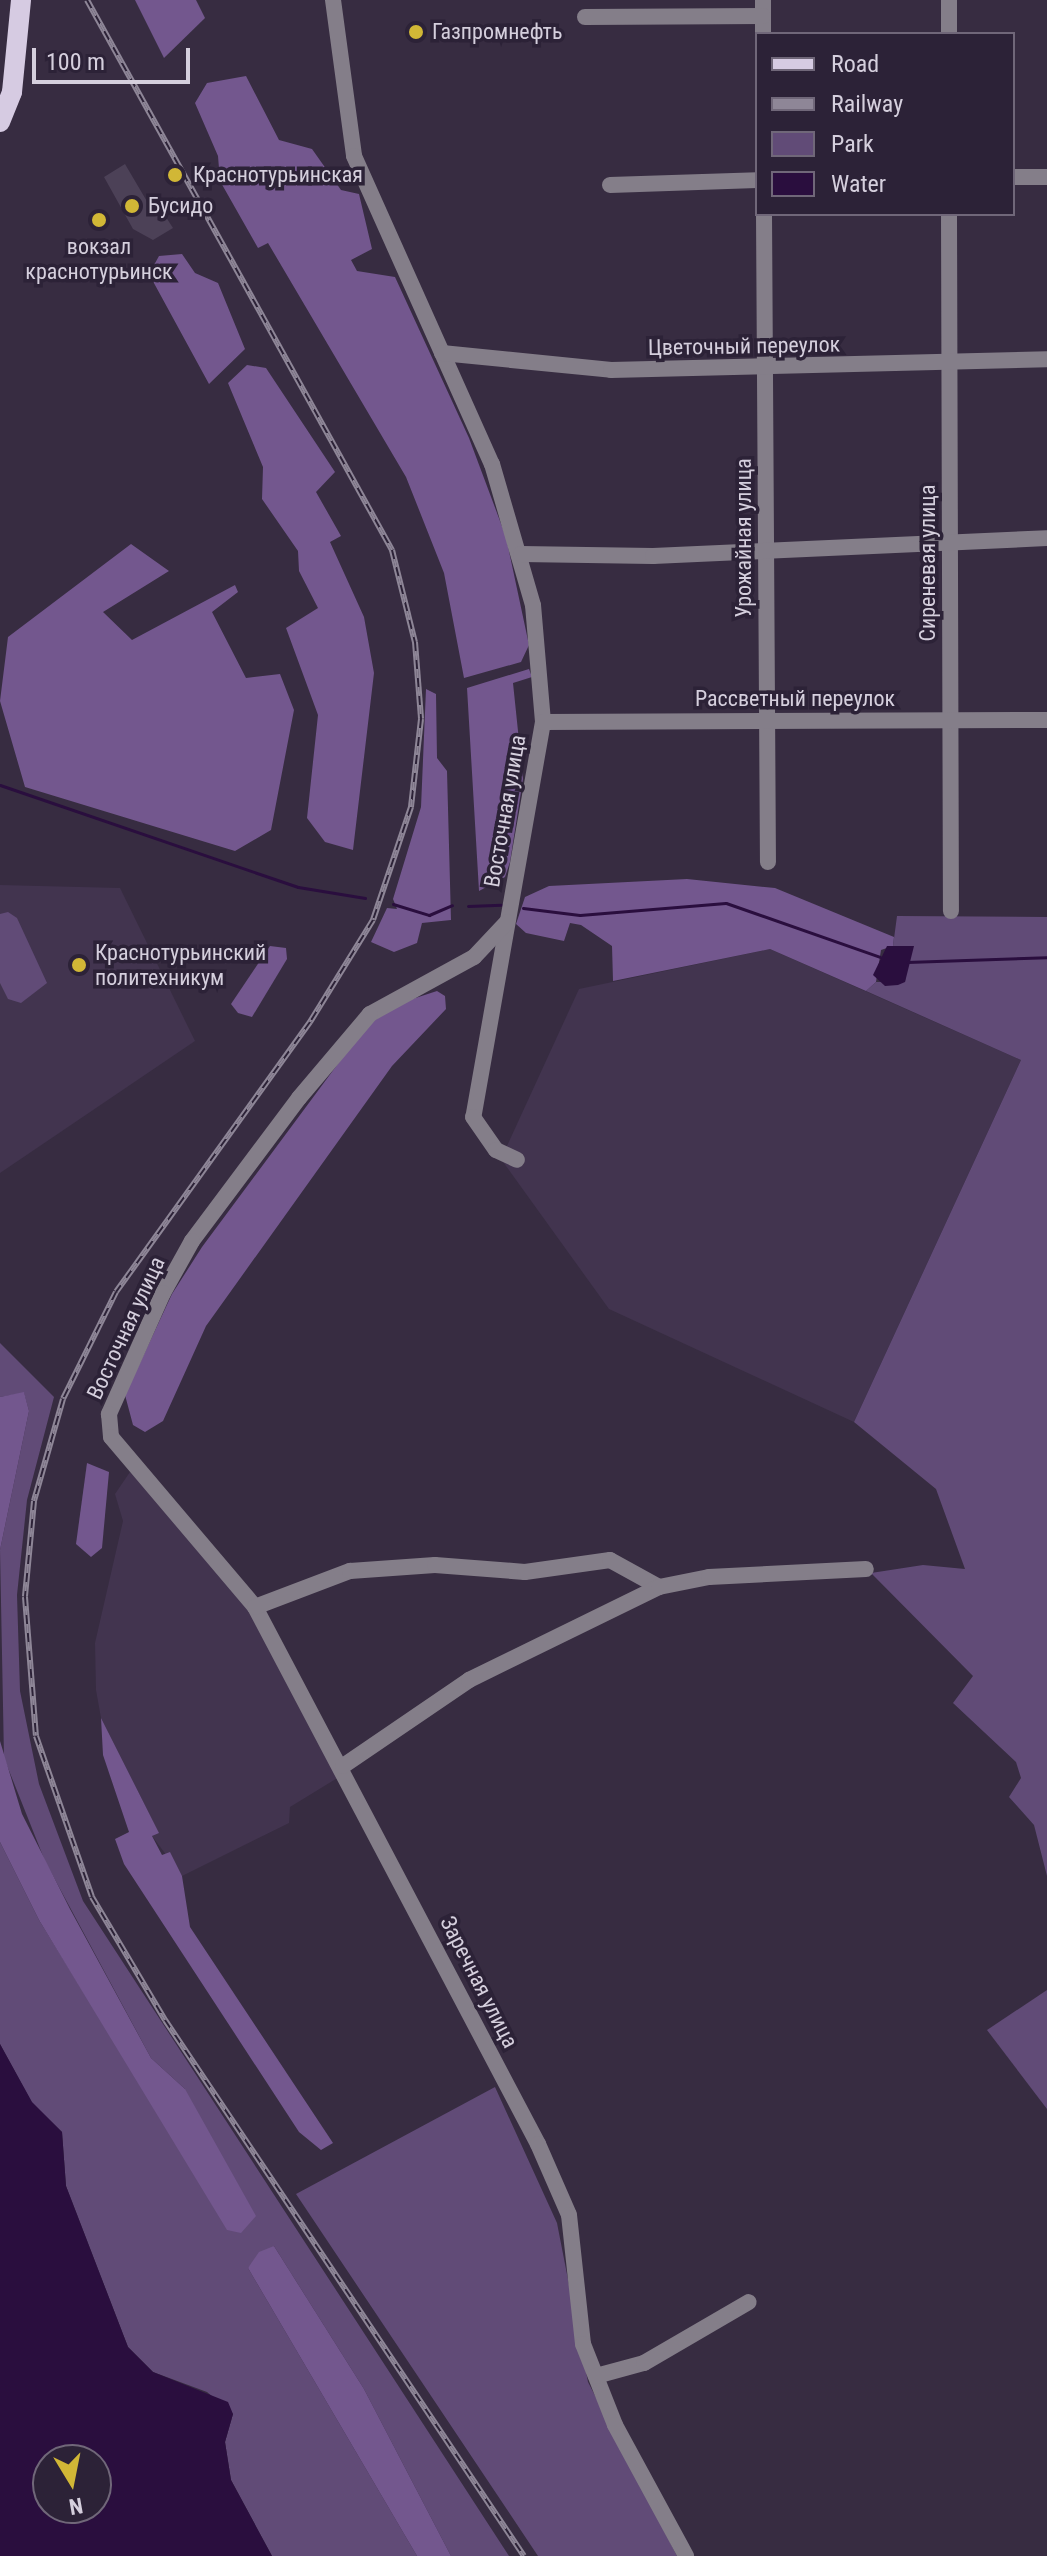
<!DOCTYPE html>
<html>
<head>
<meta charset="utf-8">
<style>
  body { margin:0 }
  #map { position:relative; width:1047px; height:2556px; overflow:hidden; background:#372c41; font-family:"Roboto Condensed",sans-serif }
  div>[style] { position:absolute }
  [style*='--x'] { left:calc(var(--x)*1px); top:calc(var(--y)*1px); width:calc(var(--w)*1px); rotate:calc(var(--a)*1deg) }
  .built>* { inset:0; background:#42344f }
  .green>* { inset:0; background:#614b77 }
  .forest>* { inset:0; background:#73578e }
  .water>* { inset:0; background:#2a0e3e }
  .stream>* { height:3px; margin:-1.5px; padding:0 1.5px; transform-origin:1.5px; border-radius:1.5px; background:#2a0e3e }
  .building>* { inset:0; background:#4c4157 }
  .minor>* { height:16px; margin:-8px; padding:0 8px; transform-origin:8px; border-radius:8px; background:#847e89 }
  .major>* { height:20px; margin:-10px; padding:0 10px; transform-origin:10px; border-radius:10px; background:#d6cbe2 }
  .rail>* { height:6px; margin-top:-3px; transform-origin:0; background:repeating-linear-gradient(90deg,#2c2237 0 9px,#8e8697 0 18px); box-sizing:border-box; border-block:2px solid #8e8697 }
  .dots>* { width:22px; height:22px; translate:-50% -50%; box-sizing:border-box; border:4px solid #2c2237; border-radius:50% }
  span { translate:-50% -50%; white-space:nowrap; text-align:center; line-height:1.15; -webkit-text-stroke:7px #2c2237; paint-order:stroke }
  .poi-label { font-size:22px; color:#d5cfdd }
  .left { translate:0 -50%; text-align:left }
  .street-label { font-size:22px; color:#d5cfdd }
  .legend { position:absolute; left:755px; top:32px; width:260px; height:184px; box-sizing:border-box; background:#2c2237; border:2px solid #706779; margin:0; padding:10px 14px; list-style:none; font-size:24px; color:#d5cfdd }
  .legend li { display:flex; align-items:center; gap:16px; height:40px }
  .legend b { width:40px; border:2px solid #706779 }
  .north { position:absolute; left:32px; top:2444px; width:80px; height:80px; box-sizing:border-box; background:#2c2237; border:2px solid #706779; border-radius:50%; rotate:170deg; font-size:22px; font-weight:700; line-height:32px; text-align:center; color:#d5cfdd }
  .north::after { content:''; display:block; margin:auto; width:28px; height:36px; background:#d1b736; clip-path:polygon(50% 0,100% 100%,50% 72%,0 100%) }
  .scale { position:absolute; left:32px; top:48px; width:158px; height:36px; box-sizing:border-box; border:4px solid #d5cfdd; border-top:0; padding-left:10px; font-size:24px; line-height:28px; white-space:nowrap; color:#d5cfdd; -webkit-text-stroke:6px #2c2237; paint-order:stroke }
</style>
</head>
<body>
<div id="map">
  <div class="built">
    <i style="clip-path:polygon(0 885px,120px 888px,195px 1041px,0 1173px)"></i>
    <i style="clip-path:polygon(770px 949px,1021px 1060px,854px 1422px,609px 1309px,501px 1159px,579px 989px)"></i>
    <i style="clip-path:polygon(130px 1472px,218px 1563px,253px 1609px,339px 1777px,290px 1807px,289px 1823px,182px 1876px,152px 1836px,158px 1832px,101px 1718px,96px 1690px,95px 1643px,123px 1521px,115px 1494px)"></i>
  </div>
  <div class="green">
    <i style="clip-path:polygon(8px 912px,17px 918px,47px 983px,21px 1003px,8px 999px,0 983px,0 914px)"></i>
    <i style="clip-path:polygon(897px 916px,1047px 917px,1047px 1876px,1034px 1825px,1009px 1797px,1021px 1778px,1016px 1762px,953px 1703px,973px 1676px,871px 1573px,923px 1565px,965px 1569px,936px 1489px,854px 1422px,1021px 1060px,866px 991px,876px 982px,905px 982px,908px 954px,893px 946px)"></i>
    <i style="clip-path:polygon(0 1343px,54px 1397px,27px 1500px,17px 1595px,20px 1691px,39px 1784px,83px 1901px,509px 2556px,451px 2556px,364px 2389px,274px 2246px,248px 2268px,417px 2556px,272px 2556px,231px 2480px,225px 2442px,233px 2414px,207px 2392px,153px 2372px,128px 2347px,66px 2186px,62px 2132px,32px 2103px,0 2044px,0 1842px,39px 1920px,142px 2087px,185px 2089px,151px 2058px,45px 1861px,4px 1758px,0 1550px,29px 1411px,24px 1393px,0 1397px)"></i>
    <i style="clip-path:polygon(1047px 1990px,1047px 2109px,987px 2030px)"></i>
    <i style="clip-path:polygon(495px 2087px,557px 2223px,588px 2382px,677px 2556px,538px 2556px,296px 2194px)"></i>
  </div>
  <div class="forest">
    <i style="clip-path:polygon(135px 0,196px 0,205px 18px,164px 58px)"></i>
    <i style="clip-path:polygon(246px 76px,279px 140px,312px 149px,341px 190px,359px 194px,372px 249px,351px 260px,357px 271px,395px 277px,469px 438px,506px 537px,529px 645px,521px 662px,464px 678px,444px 573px,406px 477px,268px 243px,258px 248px,220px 181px,218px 156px,195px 103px,207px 83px)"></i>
    <i style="clip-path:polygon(182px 254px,195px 273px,218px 283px,245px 349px,209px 384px,149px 274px,159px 256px)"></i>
    <i style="clip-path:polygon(247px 365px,266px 368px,335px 472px,316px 492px,341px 536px,330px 542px,364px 617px,374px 673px,353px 850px,325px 842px,307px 818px,318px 715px,286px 628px,318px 608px,299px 571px,298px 551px,262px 499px,263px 467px,228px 383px)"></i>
    <i style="clip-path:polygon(131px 544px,169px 571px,103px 612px,132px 640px,235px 585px,238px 592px,212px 612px,246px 678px,280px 674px,294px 710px,271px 830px,235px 851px,25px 787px,0 701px,8px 637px)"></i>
    <i style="clip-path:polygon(529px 669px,532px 677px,513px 683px,523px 779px,510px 862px,505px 877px,479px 891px,467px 688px)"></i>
    <i style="clip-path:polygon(426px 689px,436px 694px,437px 758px,447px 771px,451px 920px,422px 923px,417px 943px,394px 952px,371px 942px,387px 908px,397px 909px,393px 899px,421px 807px)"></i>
    <i style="clip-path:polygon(687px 879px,775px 888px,894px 937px,893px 946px,881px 950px,876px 982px,866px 991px,770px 949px,613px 981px,612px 946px,581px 925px,570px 923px,564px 941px,526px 933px,516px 924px,525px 897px,549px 886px)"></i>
    <i style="clip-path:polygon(270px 946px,286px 948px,287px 959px,252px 1017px,238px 1013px,231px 1004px)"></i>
    <i style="clip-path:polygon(437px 991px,445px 996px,446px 1009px,392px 1066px,206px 1326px,163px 1421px,145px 1432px,133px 1425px,125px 1395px,172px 1294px,202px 1247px,366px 1026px,400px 1003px)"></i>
    <i style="clip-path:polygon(24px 1392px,29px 1411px,0 1550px,0 1397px)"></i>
    <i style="clip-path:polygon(87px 1463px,109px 1472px,102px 1548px,91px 1557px,76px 1544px)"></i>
    <i style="clip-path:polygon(101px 1718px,159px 1833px,152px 1836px,162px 1855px,170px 1852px,182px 1876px,190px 1927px,333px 2143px,321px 2150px,299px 2132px,124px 1864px,115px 1839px,129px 1832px,103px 1755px)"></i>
    <i style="clip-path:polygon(0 1741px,22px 1814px,70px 1909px,151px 2058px,185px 2089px,256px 2216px,241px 2233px,227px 2230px,39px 1920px,0 1842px)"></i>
    <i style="clip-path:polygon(274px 2246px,364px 2389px,451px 2556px,417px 2556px,248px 2268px,259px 2252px)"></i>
  </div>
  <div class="water">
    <i style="clip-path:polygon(887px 946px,914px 946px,905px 982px,898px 985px,885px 986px,873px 975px)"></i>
    <i style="clip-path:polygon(evenodd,0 2044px,32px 2102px,62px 2132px,66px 2186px,128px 2347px,153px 2372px,228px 2402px,233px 2414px,225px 2442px,231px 2480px,272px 2556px,0 2556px,0 2044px,48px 2460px,96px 2460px,96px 2508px,48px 2508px,48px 2460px)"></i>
  </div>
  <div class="stream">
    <i style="--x:0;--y:785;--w:315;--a:18.9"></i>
    <i style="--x:298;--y:887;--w:68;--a:9.3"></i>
    <i style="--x:393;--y:904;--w:38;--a:17"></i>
    <i style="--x:429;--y:915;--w:25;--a:-23"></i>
    <i style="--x:468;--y:906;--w:33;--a:-2"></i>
    <i style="--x:523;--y:908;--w:57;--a:7"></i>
    <i style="--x:580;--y:915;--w:146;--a:-4.7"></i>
    <i style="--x:726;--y:903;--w:163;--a:19.3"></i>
    <i style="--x:907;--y:962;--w:140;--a:-2"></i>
  </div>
  <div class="building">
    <i style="clip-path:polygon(125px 164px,155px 215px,162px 211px,173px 228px,153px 240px,133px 229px,104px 177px)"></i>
  </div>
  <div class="minor">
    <i style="--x:333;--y:0;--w:157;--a:82.3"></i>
    <i style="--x:354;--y:156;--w:338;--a:65.9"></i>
    <i style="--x:492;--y:464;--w:147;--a:73.8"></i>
    <i style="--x:533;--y:605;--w:117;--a:85.1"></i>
    <i style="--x:543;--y:722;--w:401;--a:100"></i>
    <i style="--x:473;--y:1117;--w:40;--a:55.1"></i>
    <i style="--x:496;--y:1150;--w:23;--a:25"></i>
    <i style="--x:763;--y:0;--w:34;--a:90"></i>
    <i style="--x:949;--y:0;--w:34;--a:90"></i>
    <i style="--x:585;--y:17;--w:178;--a:-0.3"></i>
    <i style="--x:1013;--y:177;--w:34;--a:0"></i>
    <i style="--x:610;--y:185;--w:147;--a:-1.9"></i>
    <i style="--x:764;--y:214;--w:648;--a:89.65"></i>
    <i style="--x:949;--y:214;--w:697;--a:89.84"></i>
    <i style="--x:442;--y:353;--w:170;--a:5.7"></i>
    <i style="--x:611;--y:370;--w:436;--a:-1.4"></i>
    <i style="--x:521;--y:554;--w:132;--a:0.9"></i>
    <i style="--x:653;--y:556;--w:394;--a:-2.6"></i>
    <i style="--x:543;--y:722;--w:504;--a:-0.23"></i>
    <i style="--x:507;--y:922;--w:48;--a:133.3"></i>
    <i style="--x:474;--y:957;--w:119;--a:151.3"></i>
    <i style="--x:370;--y:1014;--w:110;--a:130.2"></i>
    <i style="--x:299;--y:1098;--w:179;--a:126.8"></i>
    <i style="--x:192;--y:1241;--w:60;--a:119.1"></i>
    <i style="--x:163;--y:1293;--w:133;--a:114.1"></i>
    <i style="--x:109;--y:1414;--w:23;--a:85"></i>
    <i style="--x:111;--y:1437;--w:223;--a:49.7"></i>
    <i style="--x:255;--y:1607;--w:607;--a:62.21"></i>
    <i style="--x:538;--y:2144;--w:77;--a:66.4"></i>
    <i style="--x:569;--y:2215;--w:130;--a:83.8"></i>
    <i style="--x:583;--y:2344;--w:87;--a:68.4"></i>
    <i style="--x:615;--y:2425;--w:149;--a:61.5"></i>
    <i style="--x:255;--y:1607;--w:102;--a:-20.8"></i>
    <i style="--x:350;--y:1571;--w:85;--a:-4"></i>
    <i style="--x:435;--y:1565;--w:90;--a:4.4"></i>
    <i style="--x:525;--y:1572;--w:86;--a:-8"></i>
    <i style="--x:610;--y:1560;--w:56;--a:28.9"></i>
    <i style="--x:343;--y:1766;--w:153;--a:-34.3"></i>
    <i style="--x:469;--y:1680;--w:212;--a:-26.1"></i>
    <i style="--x:659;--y:1587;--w:51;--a:-11.3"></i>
    <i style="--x:709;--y:1577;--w:157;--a:-2.9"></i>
    <i style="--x:596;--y:2376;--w:50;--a:-15.2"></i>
    <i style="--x:644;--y:2363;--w:121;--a:-30.2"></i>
  </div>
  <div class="major">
    <i style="--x:0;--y:122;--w:32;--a:-68"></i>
    <i style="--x:12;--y:92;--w:92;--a:-84.4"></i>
  </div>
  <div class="rail">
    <i style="--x:87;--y:0;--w:629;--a:60.99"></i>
    <i style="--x:392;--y:550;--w:95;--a:76"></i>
    <i style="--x:415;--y:642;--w:77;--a:85.5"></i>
    <i style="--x:421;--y:719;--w:89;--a:96.5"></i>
    <i style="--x:411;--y:807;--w:119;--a:108.6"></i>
    <i style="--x:373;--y:920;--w:120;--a:121.7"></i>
    <i style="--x:310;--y:1022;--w:332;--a:125.7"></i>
    <i style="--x:116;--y:1292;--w:119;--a:116.4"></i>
    <i style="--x:63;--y:1399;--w:106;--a:105.9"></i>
    <i style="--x:34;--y:1501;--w:96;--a:95.4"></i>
    <i style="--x:25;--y:1597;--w:139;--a:85.5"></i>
    <i style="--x:36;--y:1736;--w:170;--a:70.8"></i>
    <i style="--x:92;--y:1897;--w:143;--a:59.3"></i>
    <i style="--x:165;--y:2020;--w:645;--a:56.19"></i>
  </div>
  <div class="dots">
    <i style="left:416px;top:32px;background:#d1b736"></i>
    <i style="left:175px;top:175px;background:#d1b736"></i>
    <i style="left:132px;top:206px;background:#d1b736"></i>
    <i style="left:99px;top:220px;background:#d1b736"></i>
    <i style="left:79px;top:965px;background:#d1b736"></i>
  </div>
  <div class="poi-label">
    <span class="left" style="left:432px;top:32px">Газпромнефть</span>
    <span class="left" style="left:193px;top:175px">Краснотурьинская</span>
    <span class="left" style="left:148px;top:206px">Бусидо</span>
    <span style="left:99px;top:259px">вокзал<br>краснотурьинск</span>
    <span class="left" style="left:95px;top:965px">Краснотурьинский<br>политехникум</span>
  </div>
  <div class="street-label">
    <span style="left:744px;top:346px;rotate:-1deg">Цветочный переулок</span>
    <span style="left:744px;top:538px;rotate:-90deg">Урожайная улица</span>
    <span style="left:928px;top:563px;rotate:-90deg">Сиреневая улица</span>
    <span style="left:795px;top:699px">Рассветный переулок</span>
    <span style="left:505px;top:811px;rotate:-80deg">Восточная улица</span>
    <span style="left:126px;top:1328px;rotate:-65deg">Восточная улица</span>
    <span style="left:479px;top:1982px;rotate:63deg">Заречная улица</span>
  </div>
  <ul class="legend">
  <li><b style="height:10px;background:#d6cbe2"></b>Road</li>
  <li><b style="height:10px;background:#8e8697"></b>Railway</li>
  <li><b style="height:22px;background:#614b77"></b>Park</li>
  <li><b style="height:22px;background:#2a0e3e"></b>Water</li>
  </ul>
  <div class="north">N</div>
  <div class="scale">100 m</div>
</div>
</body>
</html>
